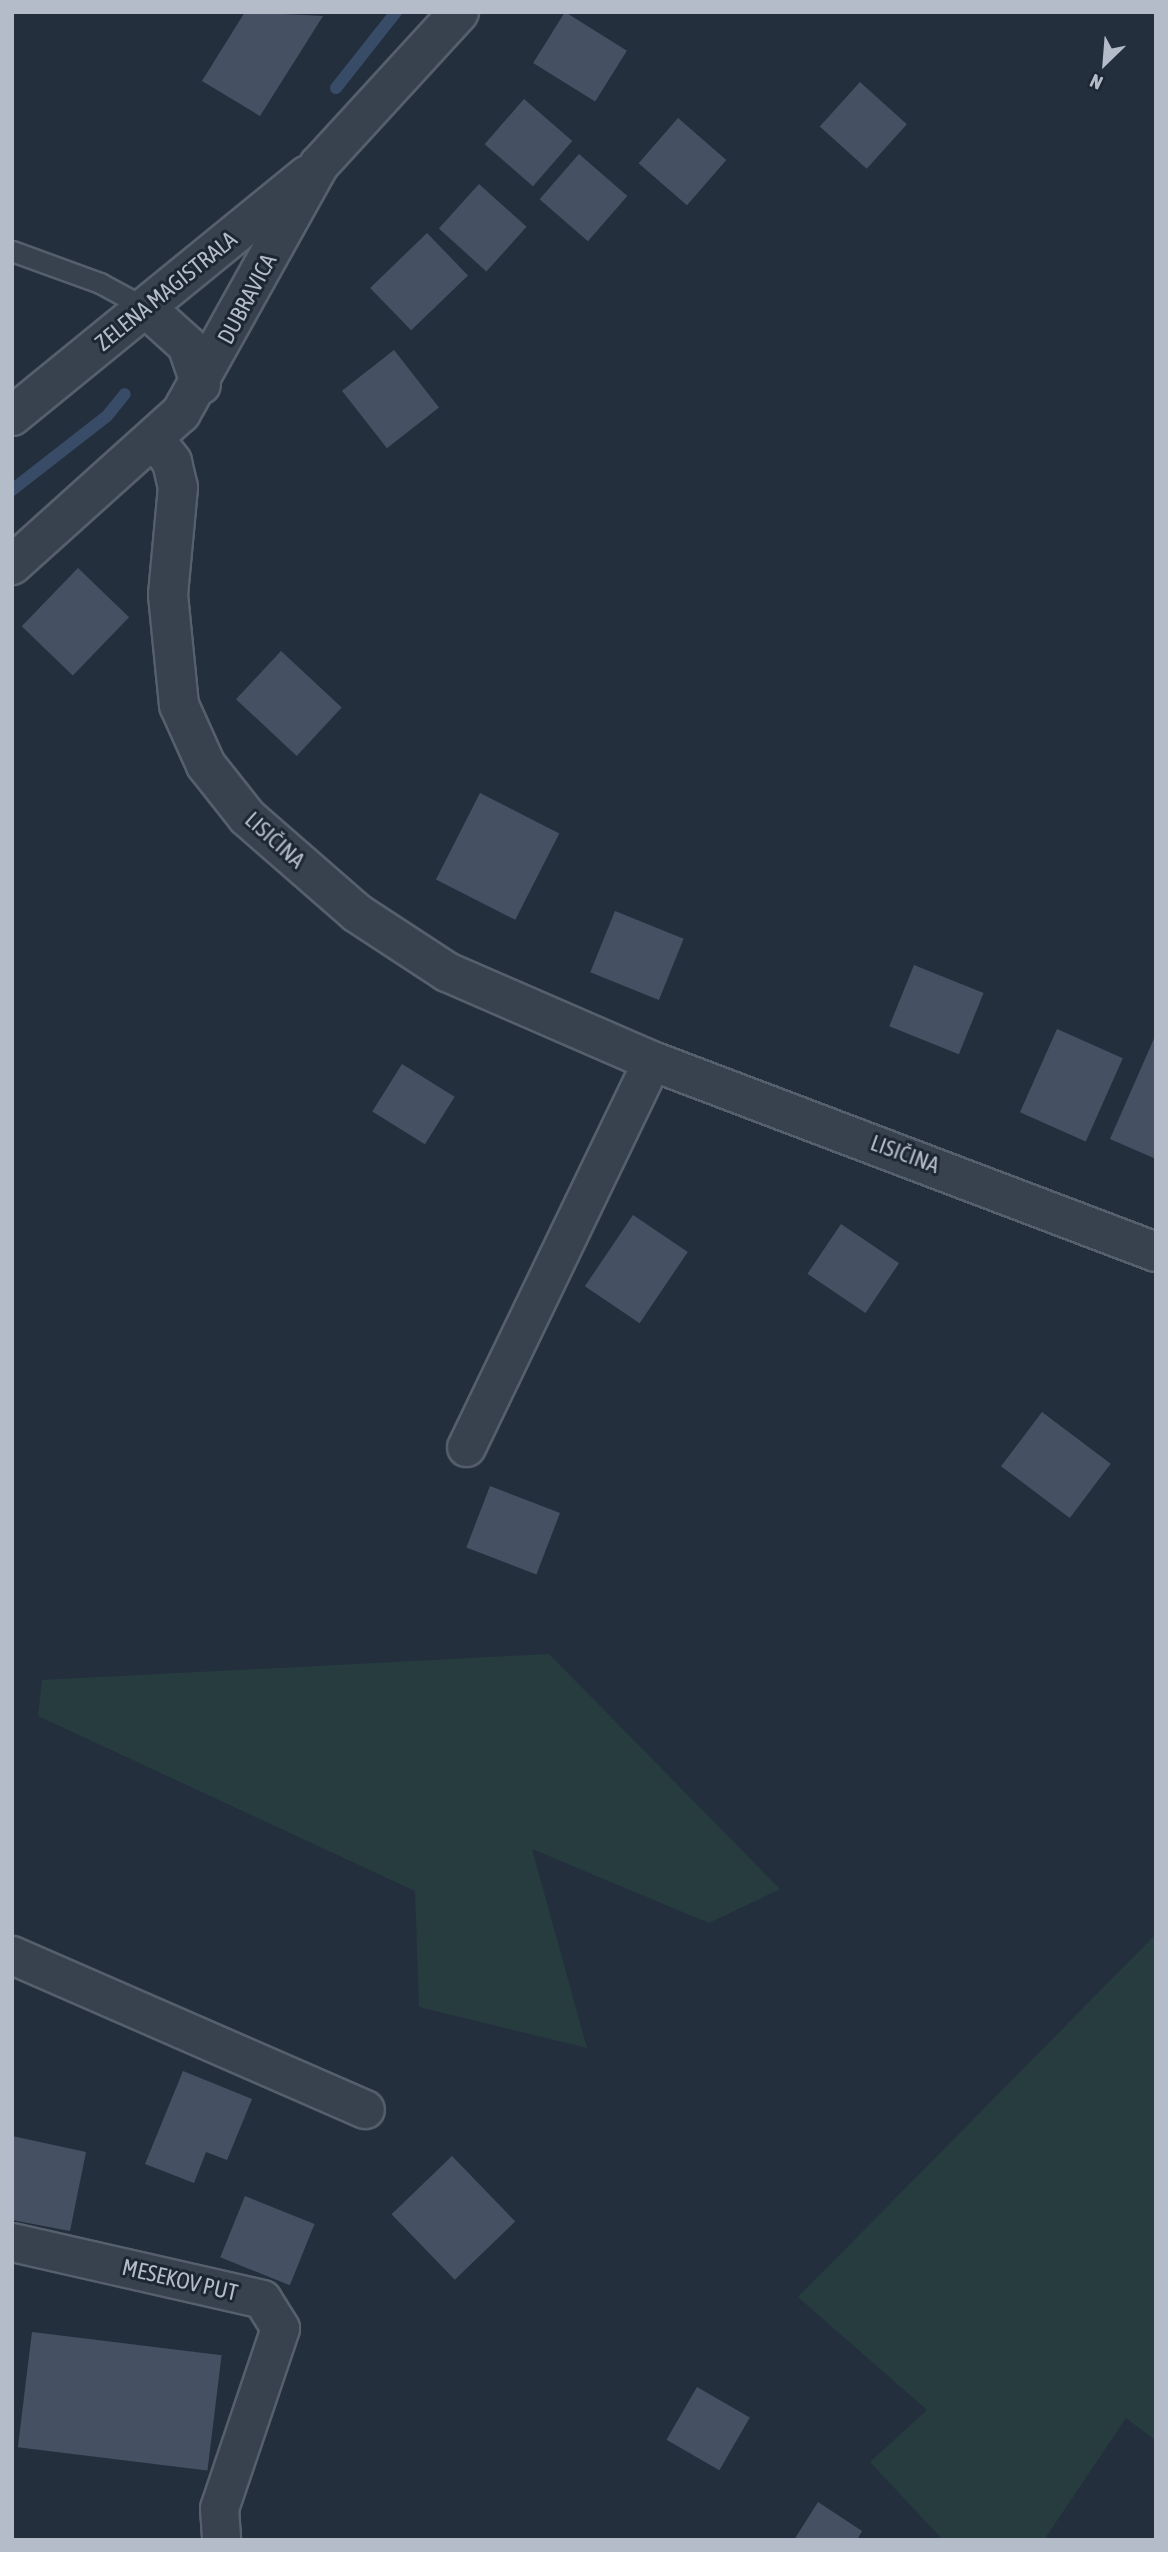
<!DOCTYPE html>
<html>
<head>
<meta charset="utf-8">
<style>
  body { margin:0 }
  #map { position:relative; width:1168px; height:2552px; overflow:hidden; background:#242f3e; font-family:"Asap Condensed",sans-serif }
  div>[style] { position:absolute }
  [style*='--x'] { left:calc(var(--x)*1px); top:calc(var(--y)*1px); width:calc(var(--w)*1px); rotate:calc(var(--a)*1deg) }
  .green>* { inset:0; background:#263c3f }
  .stream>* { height:12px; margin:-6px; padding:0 6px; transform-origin:6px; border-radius:6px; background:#394c67 }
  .building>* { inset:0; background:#455162; transform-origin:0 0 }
  .roads { filter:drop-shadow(2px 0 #565f6c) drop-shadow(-2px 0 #565f6c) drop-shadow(0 2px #565f6c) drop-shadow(0 -2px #565f6c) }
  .service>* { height:19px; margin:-9.5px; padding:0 9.5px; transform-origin:9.5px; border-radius:9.5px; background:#38414e }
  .minor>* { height:37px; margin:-18.5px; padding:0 18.5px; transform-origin:18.5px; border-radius:18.5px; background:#38414e }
  .tertiary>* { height:38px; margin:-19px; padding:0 19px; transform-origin:19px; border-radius:19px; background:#38414e }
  span { translate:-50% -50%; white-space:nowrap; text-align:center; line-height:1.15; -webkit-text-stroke:6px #1d2633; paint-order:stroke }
  .street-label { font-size:23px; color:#b4bcc9 }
  .frame { position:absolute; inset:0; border:14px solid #b4bcc9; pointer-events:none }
  .north { position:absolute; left:1070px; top:28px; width:70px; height:70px; -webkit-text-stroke:5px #1d2633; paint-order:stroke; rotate:205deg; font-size:19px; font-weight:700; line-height:28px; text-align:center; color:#b4bcc9 }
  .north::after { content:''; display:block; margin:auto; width:24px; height:32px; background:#b4bcc9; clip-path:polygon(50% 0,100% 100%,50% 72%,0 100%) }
</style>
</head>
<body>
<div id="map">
  <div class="green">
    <i style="clip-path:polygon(549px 1654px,780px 1889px,709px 1923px,532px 1849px,587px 2048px,419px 2007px,415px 1891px,38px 1716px,42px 1680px)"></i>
    <i style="clip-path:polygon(1156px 1934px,1156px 2441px,1126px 2418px,1044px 2540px,943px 2540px,870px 2462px,927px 2410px,798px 2297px)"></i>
  </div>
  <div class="stream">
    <i style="--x:336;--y:88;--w:97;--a:-51.7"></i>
    <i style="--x:12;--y:490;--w:120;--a:-37.9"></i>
    <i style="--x:107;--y:416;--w:28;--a:-51"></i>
  </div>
  <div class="building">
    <i style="clip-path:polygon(245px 12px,323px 16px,260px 116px,202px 81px)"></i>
    <i style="left:565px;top:12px;width:73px;height:60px;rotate:32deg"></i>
    <i style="left:860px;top:82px;width:63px;height:60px;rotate:42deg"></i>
    <i style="left:524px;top:99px;width:64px;height:60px;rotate:41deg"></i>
    <i style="left:678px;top:118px;width:64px;height:60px;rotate:41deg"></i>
    <i style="left:579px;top:154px;width:64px;height:60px;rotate:41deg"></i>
    <i style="left:479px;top:184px;width:64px;height:60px;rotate:42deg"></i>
    <i style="left:427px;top:233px;width:59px;height:79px;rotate:46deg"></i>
    <i style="left:394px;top:350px;width:73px;height:66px;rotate:52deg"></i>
    <i style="left:78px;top:568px;width:71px;height:81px;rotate:44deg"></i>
    <i style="left:281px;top:651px;width:83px;height:66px;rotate:43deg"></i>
    <i style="left:480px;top:793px;width:89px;height:97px;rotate:27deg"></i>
    <i style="left:615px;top:911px;width:74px;height:66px;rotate:22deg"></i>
    <i style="left:914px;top:965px;width:75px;height:66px;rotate:22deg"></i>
    <i style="left:1057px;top:1029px;width:72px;height:91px;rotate:24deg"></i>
    <i style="clip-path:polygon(1156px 1034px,1156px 1159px,1110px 1139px)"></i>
    <i style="left:402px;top:1064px;width:62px;height:56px;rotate:32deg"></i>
    <i style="left:633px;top:1215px;width:66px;height:86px;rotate:34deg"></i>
    <i style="left:841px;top:1224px;width:70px;height:60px;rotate:34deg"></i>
    <i style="left:1042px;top:1412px;width:86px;height:68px;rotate:37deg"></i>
    <i style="left:490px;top:1486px;width:75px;height:66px;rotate:21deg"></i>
    <i style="clip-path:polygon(183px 2071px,252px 2099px,227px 2160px,206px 2152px,194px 2183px,145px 2164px)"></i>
    <i style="clip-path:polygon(12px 2136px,86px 2152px,70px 2231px,12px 2220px)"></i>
    <i style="left:452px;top:2156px;width:91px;height:84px;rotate:46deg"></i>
    <i style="left:245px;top:2196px;width:75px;height:66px;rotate:22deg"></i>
    <i style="left:32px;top:2332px;width:191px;height:116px;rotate:7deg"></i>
    <i style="left:697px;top:2387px;width:61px;height:61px;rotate:30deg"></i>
    <i style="clip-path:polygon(818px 2502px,862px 2531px,857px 2540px,794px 2540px)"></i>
  </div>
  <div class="roads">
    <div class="service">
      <i style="--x:12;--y:251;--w:94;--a:20"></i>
      <i style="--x:100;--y:283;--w:52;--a:28.5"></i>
    </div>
    <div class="minor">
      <i style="--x:466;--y:1447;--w:428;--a:-64.3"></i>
      <i style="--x:12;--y:1955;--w:385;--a:23.6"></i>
      <i style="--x:12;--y:2242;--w:256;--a:12.8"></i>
      <i style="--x:262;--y:2299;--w:34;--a:58"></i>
      <i style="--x:280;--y:2328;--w:190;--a:108.7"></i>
      <i style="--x:219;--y:2508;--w:32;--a:86"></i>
    </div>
    <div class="tertiary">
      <i style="--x:146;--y:308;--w:55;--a:42.1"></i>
      <i style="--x:187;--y:345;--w:42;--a:70.7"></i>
      <i style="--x:12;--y:416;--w:381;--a:-39.2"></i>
      <i style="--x:155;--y:440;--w:28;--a:52"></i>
      <i style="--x:172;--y:462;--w:26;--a:77"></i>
      <i style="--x:178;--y:487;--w:108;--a:95.3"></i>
      <i style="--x:168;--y:595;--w:111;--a:84.3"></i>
      <i style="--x:179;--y:705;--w:66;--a:65.8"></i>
      <i style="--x:206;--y:765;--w:66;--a:51.7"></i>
      <i style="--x:247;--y:817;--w:146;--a:41.1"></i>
      <i style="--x:357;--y:913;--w:108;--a:33.2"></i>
      <i style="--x:447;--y:972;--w:223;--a:23.5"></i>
      <i style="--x:652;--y:1061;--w:539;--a:20.76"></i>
      <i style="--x:12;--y:565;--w:227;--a:-42"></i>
      <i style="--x:181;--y:413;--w:284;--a:-60.9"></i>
      <i style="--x:319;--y:165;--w:207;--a:-47.5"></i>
    </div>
  </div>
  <div class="street-label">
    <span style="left:166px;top:291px;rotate:-39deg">ZELENA MAGISTRALA</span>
    <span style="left:247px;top:299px;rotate:-62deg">DUBRAVICA</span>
    <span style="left:275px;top:840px;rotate:42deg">LISIČINA</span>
    <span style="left:905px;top:1154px;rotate:20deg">LISIČINA</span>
    <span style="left:180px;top:2280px;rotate:13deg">MESEKOV PUT</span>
  </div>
  <div class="frame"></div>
  <div class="north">N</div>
</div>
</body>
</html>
